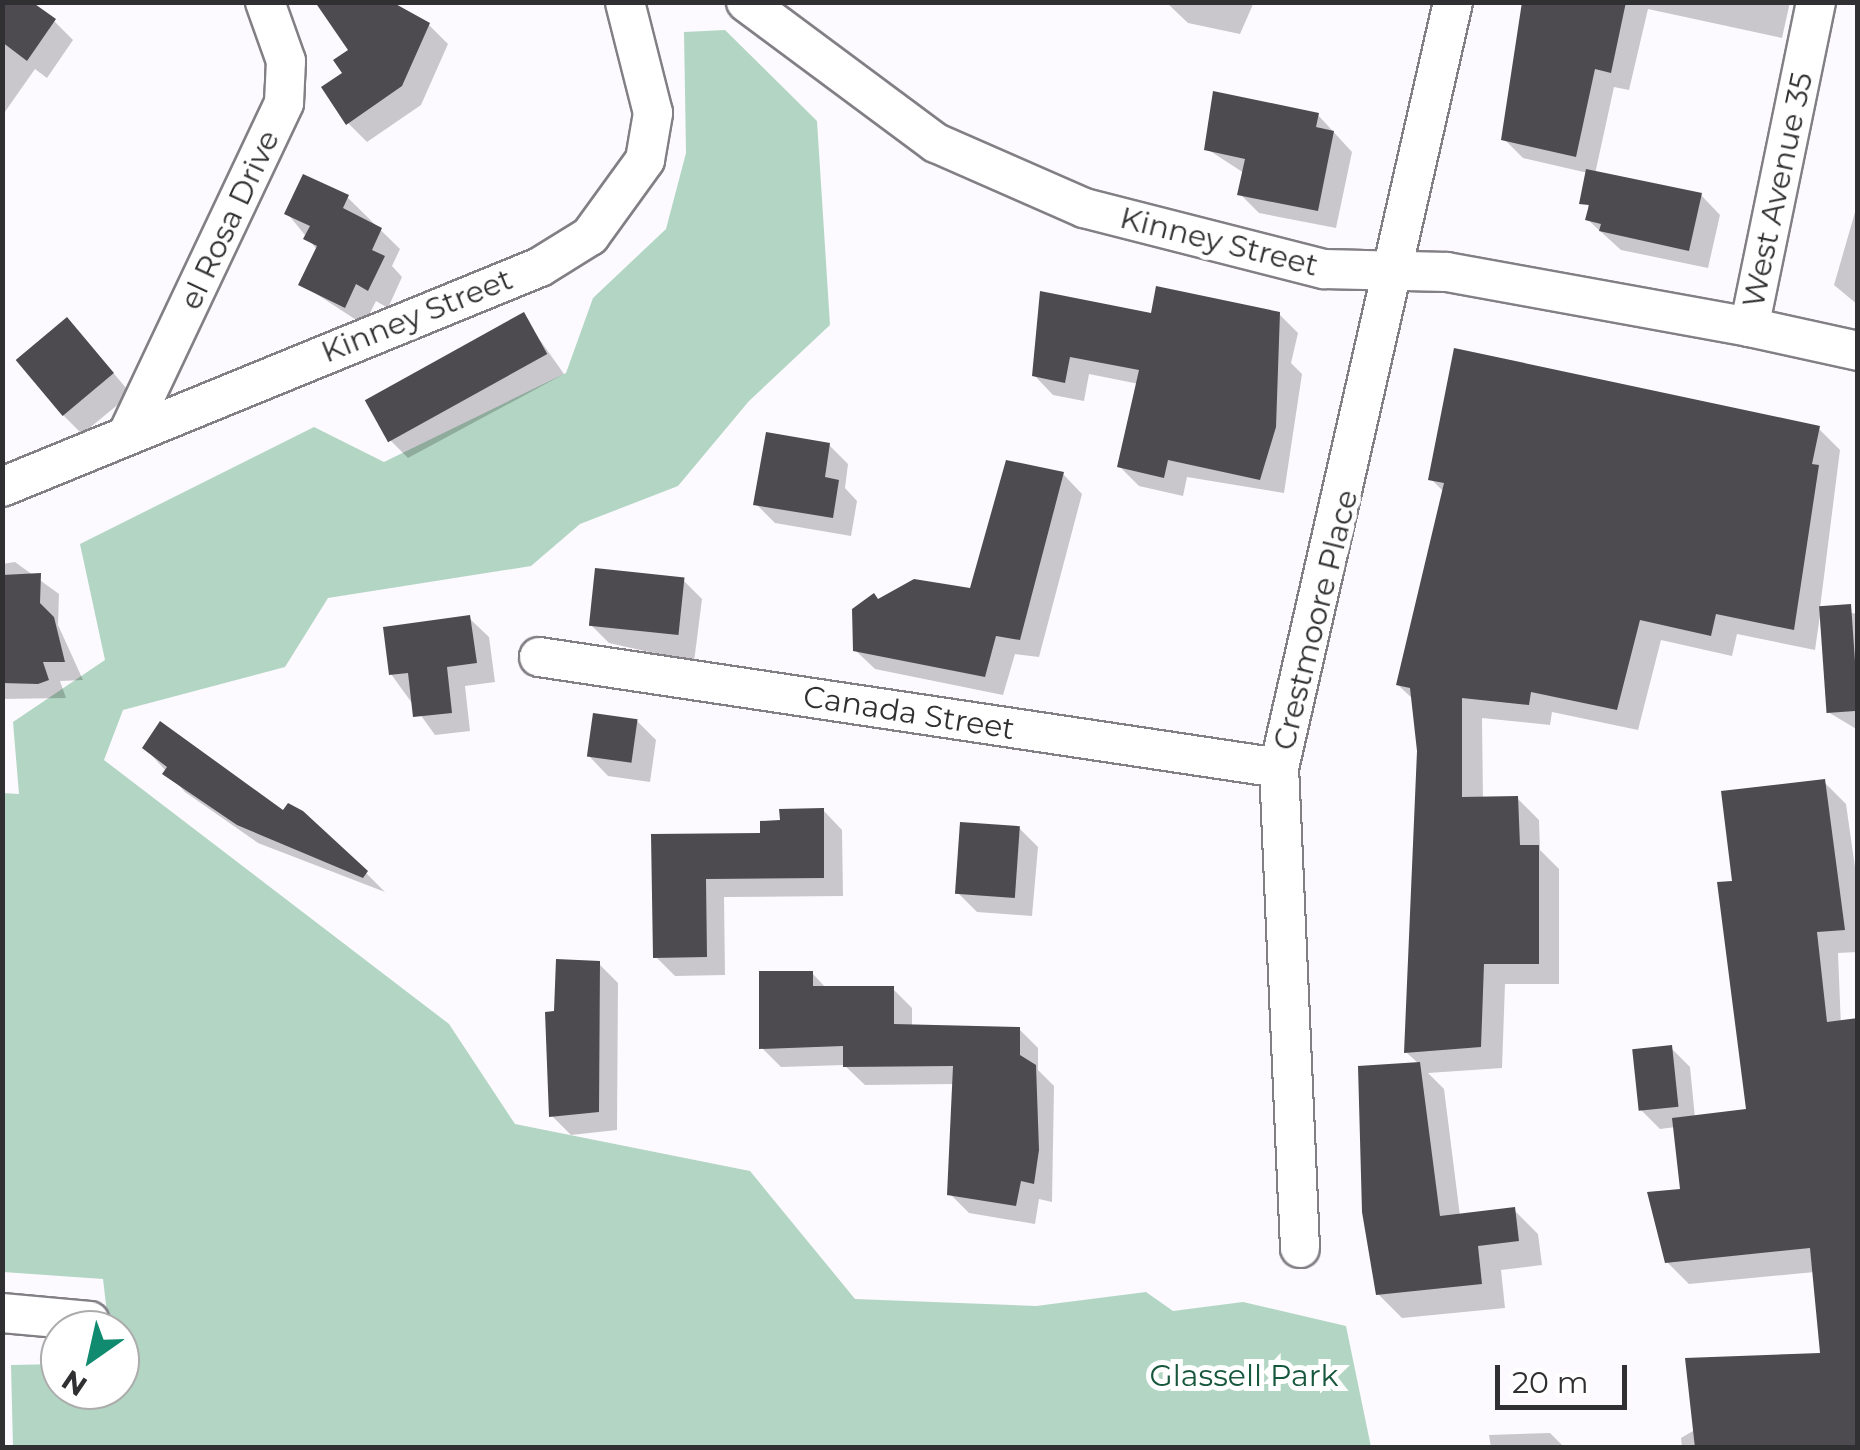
<!DOCTYPE html>
<html>
<head>
<meta charset="utf-8">
<style>
  body { margin:0 }
  #map { position:relative; width:1860px; height:1450px; overflow:hidden; background:#fcf9ff; font-family:Montserrat,sans-serif }
  div>[style] { position:absolute }
  [style*='--x'] { left:calc(var(--x)*1px); top:calc(var(--y)*1px); width:calc(var(--w)*1px); rotate:calc(var(--a)*1deg) }
  .green>* { inset:0; background:#b3d6c4 }
  .shadow>* { inset:0; background:#0003 }
  .building>* { inset:0; background:#4d4b50; transform-origin:0 0 }
  .roads { filter:drop-shadow(2px 0 #827f85) drop-shadow(-2px 0 #827f85) drop-shadow(0 2px #827f85) drop-shadow(0 -2px #827f85) }
  .minor>* { height:38px; margin:-19px; padding:0 19px; transform-origin:19px; border-radius:19px; background:#fff }
  span { translate:-50% -50%; white-space:nowrap; text-align:center; line-height:1.15; -webkit-text-stroke:10px #fff; paint-order:stroke }
  .street-label { font-size:30px; color:#302f31 }
  .park-label { font-size:30px; color:#17573e }
  .frame { position:absolute; inset:0; border:5px solid #302f31; pointer-events:none }
  .north { position:absolute; left:40px; top:1310px; width:100px; height:100px; box-sizing:border-box; background:#fff; border:2px solid #acacad; border-radius:50%; rotate:214deg; font-size:28px; font-weight:700; line-height:40px; text-align:center; color:#302f31 }
  .north::after { content:''; display:block; margin:auto; width:35px; height:45px; background:#118b6f; clip-path:polygon(50% 0,100% 100%,50% 72%,0 100%) }
  .scale { position:absolute; left:1495px; top:1365px; width:132px; height:45px; box-sizing:border-box; border:5px solid #302f31; border-top:0; padding-left:12px; font-size:30px; line-height:35px; white-space:nowrap; color:#302f31; -webkit-text-stroke:8px #fff; paint-order:stroke }
</style>
</head>
<body>
<div id="map">
  <div class="green">
    <i style="clip-path:polygon(725px 30px,817px 121px,830px 325px,749px 401px,678px 486px,580px 524px,531px 566px,328px 598px,285px 667px,123px 710px,104px 760px,449px 1024px,515px 1124px,750px 1171px,855px 1299px,1036px 1306px,1146px 1292px,1173px 1311px,1243px 1302px,1346px 1326px,1371px 1447px,13px 1447px,11px 1365px,60px 1364px,60px 1390px,120px 1390px,120px 1330px,109px 1330px,103px 1279px,3px 1272px,2px 793px,19px 794px,13px 722px,105px 660px,80px 544px,314px 427px,384px 462px,566px 373px,593px 298px,666px 229px,686px 153px,684px 32px)"></i>
  </div>
  <div class="shadow">
    <i style="clip-path:polygon(2px 2px,54px 21px,73px 40px,47px 78px,35px 69px,2px 116px)"></i>
    <i style="clip-path:polygon(1254px 2px,1240px 34px,1188px 23px,1168px 4px)"></i>
    <i style="clip-path:polygon(1564px 2px,1790px 2px,1782px 38px,1648px 9px,1629px 90px,1614px 87px,1595px 174px,1701px 195px,1720px 215px,1708px 268px,1621px 250px,1588px 220px,1588px 173px,1523px 158px,1504px 139px)"></i>
    <i style="clip-path:polygon(386px 12px,429px 25px,448px 44px,421px 105px,367px 142px,348px 123px,345px 73px)"></i>
    <i style="clip-path:polygon(1318px 115px,1352px 152px,1336px 228px,1259px 213px,1240px 194px,1244px 173px,1207px 149px)"></i>
    <i style="clip-path:polygon(347px 197px,400px 249px,392px 266px,402px 277px,388px 308px,376px 301px,364px 325px,301px 284px,318px 251px,287px 213px)"></i>
    <i style="clip-path:polygon(1858px 202px,1858px 305px,1834px 285px)"></i>
    <i style="clip-path:polygon(1042px 294px,1153px 316px,1279px 314px,1298px 333px,1291px 363px,1302px 374px,1284px 493px,1187px 477px,1183px 496px,1139px 486px,1120px 467px,1139px 384px,1089px 374px,1084px 401px,1053px 395px,1034px 375px)"></i>
    <i style="clip-path:polygon(523px 316px,564px 374px,408px 458px,389px 439px)"></i>
    <i style="clip-path:polygon(85px 339px,131px 394px,82px 434px,63px 415px)"></i>
    <i style="clip-path:polygon(1819px 429px,1840px 450px,1820px 608px,1858px 614px,1858px 730px,1828px 712px,1820px 615px,1815px 650px,1737px 634px,1732px 656px,1661px 640px,1638px 730px,1552px 712px,1550px 725px,1482px 718px,1483px 799px,1517px 798px,1539px 820px,1540px 850px,1559px 869px,1559px 984px,1505px 984px,1502px 1068px,1428px 1073px,1444px 1089px,1460px 1216px,1514px 1210px,1538px 1234px,1542px 1265px,1501px 1270px,1505px 1308px,1402px 1318px,1378px 1294px,1419px 1064px,1406px 1052px,1419px 751px,1414px 700px,1398px 685px,1444px 492px,1431px 479px)"></i>
    <i style="clip-path:polygon(829px 445px,848px 464px,845px 488px,857px 501px,851px 536px,775px 523px,756px 504px)"></i>
    <i style="clip-path:polygon(1063px 474px,1082px 494px,1039px 657px,1015px 654px,1003px 695px,875px 669px,855px 650px,855px 611px,972px 591px)"></i>
    <i style="clip-path:polygon(15px 562px,59px 594px,58px 625px,83px 680px,60px 681px,66px 698px,2px 699px,2px 564px)"></i>
    <i style="clip-path:polygon(683px 580px,702px 599px,694px 662px,609px 643px,590px 624px)"></i>
    <i style="clip-path:polygon(469px 618px,489px 637px,495px 682px,465px 686px,470px 731px,435px 735px,391px 674px)"></i>
    <i style="clip-path:polygon(637px 721px,656px 740px,650px 782px,608px 776px,589px 756px)"></i>
    <i style="clip-path:polygon(145px 748px,366px 873px,385px 892px,258px 843px,185px 792px)"></i>
    <i style="clip-path:polygon(1824px 782px,1846px 804px,1858px 888px,1858px 952px,1838px 953px,1858px 1448px,1682px 1448px,1681px 1438px,1823px 1355px,1815px 1272px,1689px 1284px,1667px 1262px,1683px 1191px,1676px 1127px,1660px 1129px,1641px 1110px,1671px 1048px,1690px 1067px,1695px 1118px,1748px 1111px,1734px 883px)"></i>
    <i style="clip-path:polygon(823px 810px,842px 830px,843px 896px,724px 897px,725px 975px,675px 976px,656px 957px,654px 837px,762px 835px)"></i>
    <i style="clip-path:polygon(1019px 828px,1038px 847px,1032px 916px,977px 912px,958px 893px)"></i>
    <i style="clip-path:polygon(599px 964px,618px 983px,617px 1130px,571px 1135px,552px 1116px,557px 1013px)"></i>
    <i style="clip-path:polygon(812px 973px,827px 989px,893px 989px,912px 1008px,912px 1027px,1019px 1029px,1038px 1048px,1038px 1070px,1054px 1086px,1052px 1202px,1039px 1199px,1035px 1224px,969px 1213px,950px 1194px,955px 1084px,865px 1085px,844px 1065px,781px 1067px,762px 1048px)"></i>
    <i style="clip-path:polygon(2px 1379px,5px 1420px,2px 1421px)"></i>
    <i style="clip-path:polygon(1550px 1433px,1565px 1448px,1491px 1448px,1489px 1435px)"></i>
  </div>
  <div class="building">
    <i style="clip-path:polygon(2px 2px,32px 2px,56px 19px,27px 61px,2px 42px)"></i>
    <i style="clip-path:polygon(315px 2px,392px 2px,430px 23px,402px 86px,346px 125px,321px 87px,342px 73px,333px 60px,348px 50px)"></i>
    <i style="clip-path:polygon(1522px 2px,1626px 2px,1611px 73px,1595px 69px,1576px 157px,1501px 140px)"></i>
    <i style="clip-path:polygon(1213px 91px,1319px 113px,1316px 127px,1334px 131px,1318px 211px,1237px 195px,1245px 159px,1204px 150px)"></i>
    <i style="clip-path:polygon(1586px 169px,1702px 193px,1689px 251px,1599px 231px,1601px 224px,1585px 220px,1589px 205px,1579px 204px)"></i>
    <i style="clip-path:polygon(303px 174px,349px 195px,343px 208px,382px 228px,372px 250px,385px 256px,368px 291px,356px 284px,345px 308px,298px 285px,317px 246px,303px 239px,310px 226px,284px 214px)"></i>
    <i style="clip-path:polygon(1156px 286px,1280px 312px,1276px 427px,1260px 480px,1168px 460px,1164px 478px,1117px 467px,1139px 370px,1070px 357px,1065px 383px,1032px 376px,1040px 291px,1151px 313px)"></i>
    <i style="left:524px;top:312px;width:48px;height:182px;rotate:61deg"></i>
    <i style="left:67px;top:317px;width:73px;height:67px;rotate:50deg"></i>
    <i style="clip-path:polygon(1454px 348px,1820px 426px,1812px 464px,1819px 465px,1794px 630px,1716px 614px,1711px 636px,1640px 620px,1617px 710px,1531px 692px,1529px 705px,1462px 698px,1462px 797px,1518px 796px,1520px 845px,1539px 845px,1539px 964px,1484px 964px,1481px 1047px,1404px 1053px,1417px 751px,1410px 688px,1396px 685px,1444px 483px,1428px 480px)"></i>
    <i style="clip-path:polygon(766px 432px,830px 443px,825px 477px,839px 480px,833px 518px,753px 505px)"></i>
    <i style="clip-path:polygon(1006px 460px,1064px 472px,1020px 640px,996px 636px,985px 677px,853px 651px,852px 609px,874px 593px,878px 599px,914px 579px,970px 588px)"></i>
    <i style="left:595px;top:568px;width:90px;height:58px;rotate:6deg"></i>
    <i style="clip-path:polygon(41px 573px,40px 603px,54px 617px,65px 662px,43px 662px,49px 680px,38px 684px,2px 683px,2px 575px)"></i>
    <i style="left:1851px;top:604px;width:107px;height:32px;rotate:86deg"></i>
    <i style="clip-path:polygon(470px 615px,477px 663px,447px 667px,452px 713px,413px 717px,408px 673px,389px 675px,383px 627px)"></i>
    <i style="left:593px;top:713px;width:45px;height:44px;rotate:8deg"></i>
    <i style="clip-path:polygon(160px 721px,283px 810px,288px 803px,303px 811px,368px 871px,363px 878px,237px 825px,162px 774px,167px 767px,142px 748px)"></i>
    <i style="clip-path:polygon(1825px 779px,1845px 930px,1817px 932px,1827px 1022px,1858px 1018px,1858px 1448px,1695px 1448px,1685px 1358px,1820px 1353px,1810px 1248px,1665px 1263px,1647px 1192px,1680px 1189px,1672px 1118px,1746px 1109px,1717px 882px,1732px 881px,1721px 791px)"></i>
    <i style="clip-path:polygon(824px 808px,824px 878px,706px 879px,707px 957px,653px 958px,651px 834px,760px 833px,760px 821px,780px 820px,779px 809px)"></i>
    <i style="left:960px;top:822px;width:60px;height:72px;rotate:4deg"></i>
    <i style="clip-path:polygon(556px 959px,600px 961px,599px 1112px,549px 1117px,545px 1012px,554px 1011px)"></i>
    <i style="clip-path:polygon(759px 971px,813px 971px,813px 986px,894px 986px,894px 1024px,1020px 1027px,1020px 1055px,1036px 1065px,1039px 1150px,1034px 1184px,1021px 1181px,1016px 1206px,947px 1195px,953px 1066px,843px 1067px,843px 1046px,759px 1049px)"></i>
    <i style="left:1672px;top:1045px;width:62px;height:40px;rotate:84deg"></i>
    <i style="clip-path:polygon(1420px 1062px,1440px 1216px,1515px 1207px,1519px 1241px,1478px 1246px,1482px 1284px,1376px 1295px,1362px 1212px,1358px 1066px)"></i>
  </div>
  <div class="roads">
    <div class="minor">
      <i style="--x:746;--y:2;--w:237;--a:36.6"></i>
      <i style="--x:936;--y:143;--w:162;--a:23.7"></i>
      <i style="--x:1084;--y:208;--w:248;--a:14.3"></i>
      <i style="--x:1324;--y:269;--w:123;--a:1.4"></i>
      <i style="--x:1447;--y:272;--w:307;--a:10.3"></i>
      <i style="--x:1816;--y:2;--w:332;--a:101.6"></i>
      <i style="--x:1749;--y:327;--w:112;--a:12.4"></i>
      <i style="--x:129;--y:431;--w:363;--a:-64.7"></i>
      <i style="--x:284;--y:103;--w:42;--a:-87.3"></i>
      <i style="--x:286;--y:61;--w:63;--a:-109.6"></i>
      <i style="--x:2;--y:487;--w:581;--a:-22.24"></i>
      <i style="--x:540;--y:267;--w:59;--a:-31.8"></i>
      <i style="--x:590;--y:236;--w:94;--a:-54.1"></i>
      <i style="--x:645;--y:160;--w:48;--a:-80.3"></i>
      <i style="--x:653;--y:113;--w:114;--a:-104.2"></i>
      <i style="--x:539;--y:657;--w:748;--a:8.53"></i>
      <i style="--x:1300;--y:1248;--w:480;--a:-92.5"></i>
      <i style="--x:1279;--y:768;--w:786;--a:-77.2"></i>
      <i style="--x:2;--y:1313;--w:88;--a:5.2"></i>
    </div>
  </div>
  <div class="street-label">
    <span style="left:1778px;top:190px;rotate:-78deg">West Avenue 35</span>
    <span style="left:230px;top:220px;rotate:-65deg">el Rosa Drive</span>
    <span style="left:1219px;top:242px;rotate:14deg">Kinney Street</span>
    <span style="left:417px;top:316px;rotate:-22deg">Kinney Street</span>
    <span style="left:1316px;top:620px;rotate:-76deg">Crestmoore Place</span>
    <span style="left:909px;top:713px;rotate:9deg">Canada Street</span>
  </div>
  <div class="park-label">
    <span style="left:1244px;top:1376px">Glassell Park</span>
  </div>
  <div class="frame"></div>
  <div class="north">N</div>
  <div class="scale">20 m</div>
</div>
</body>
</html>
